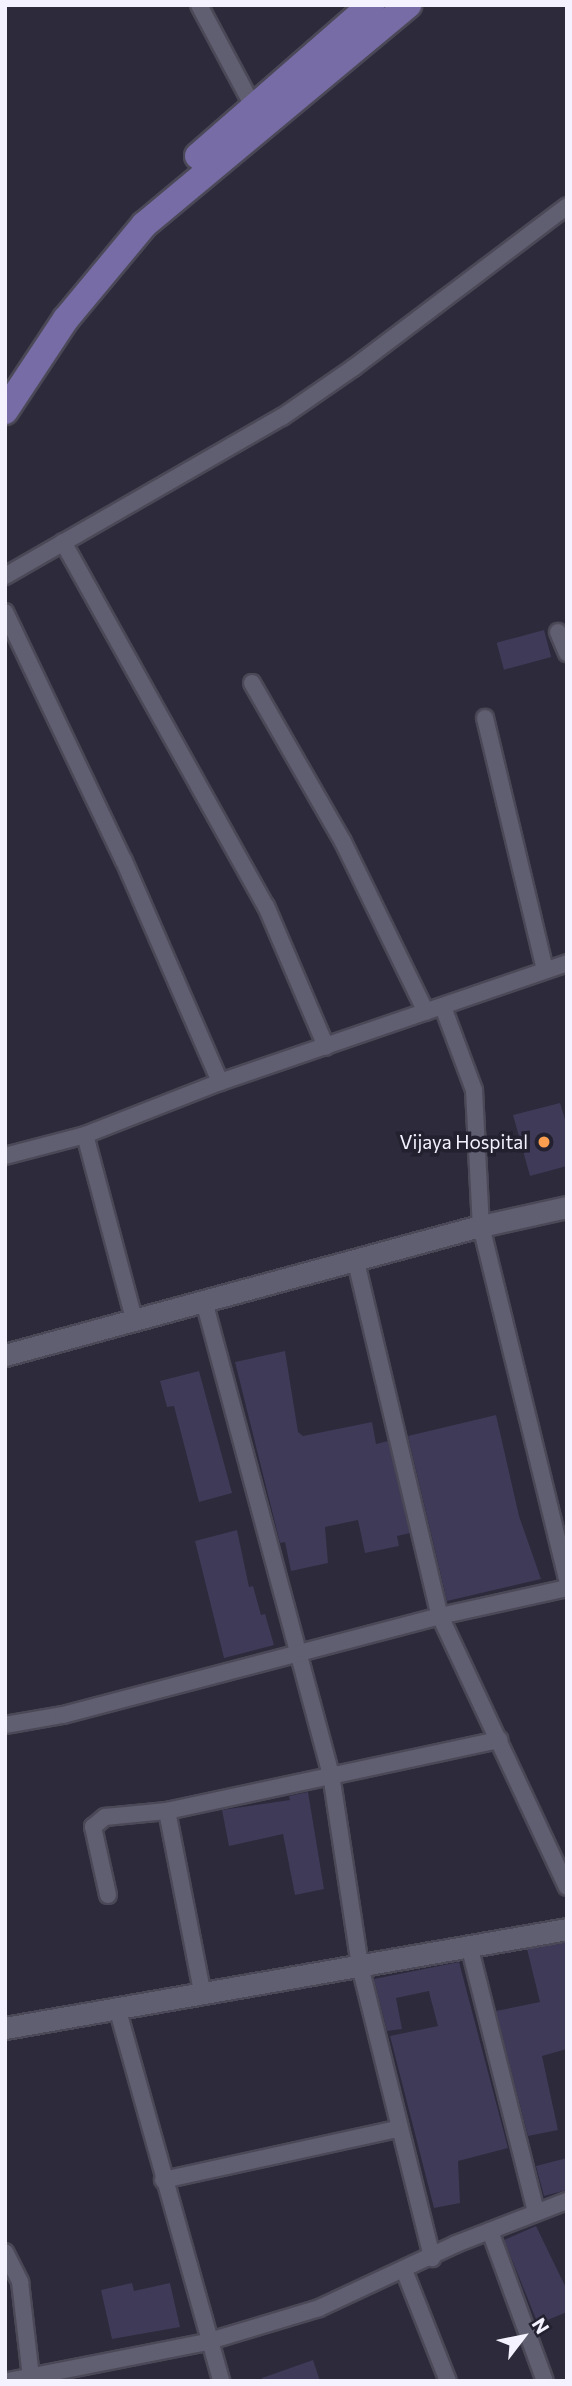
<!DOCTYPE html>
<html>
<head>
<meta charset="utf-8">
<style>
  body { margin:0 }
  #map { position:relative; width:572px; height:2386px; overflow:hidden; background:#2c2a3b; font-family:Commissioner,sans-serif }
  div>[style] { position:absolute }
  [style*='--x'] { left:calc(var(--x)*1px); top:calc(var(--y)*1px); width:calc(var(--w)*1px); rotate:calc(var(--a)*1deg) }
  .building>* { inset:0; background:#3f3a57; transform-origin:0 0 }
  .roads { filter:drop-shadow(2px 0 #4b4857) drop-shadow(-2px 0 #4b4857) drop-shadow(0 2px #4b4857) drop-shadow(0 -2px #4b4857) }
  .minor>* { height:16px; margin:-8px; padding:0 8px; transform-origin:8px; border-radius:8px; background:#605e71 }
  .tertiary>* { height:21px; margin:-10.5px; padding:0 10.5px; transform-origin:10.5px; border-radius:10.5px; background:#605e71 }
  .primary>* { height:26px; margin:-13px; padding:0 13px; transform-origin:13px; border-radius:13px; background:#776ca5 }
  .dots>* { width:19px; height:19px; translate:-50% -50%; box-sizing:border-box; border:4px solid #232030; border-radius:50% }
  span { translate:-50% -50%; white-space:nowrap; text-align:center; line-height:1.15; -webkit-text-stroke:7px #232030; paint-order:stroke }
  .poi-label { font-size:19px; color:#f4f2fe }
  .right { translate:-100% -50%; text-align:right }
  .frame { position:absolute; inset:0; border:7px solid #f4f2fe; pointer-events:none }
  .north { position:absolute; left:488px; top:2302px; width:70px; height:70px; -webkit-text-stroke:5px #232030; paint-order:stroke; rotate:58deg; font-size:19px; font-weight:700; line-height:28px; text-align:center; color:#f4f2fe }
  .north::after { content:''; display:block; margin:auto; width:24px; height:32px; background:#f4f2fe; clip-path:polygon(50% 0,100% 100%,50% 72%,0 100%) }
</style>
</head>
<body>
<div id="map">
  <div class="building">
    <i style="left:544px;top:630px;width:28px;height:49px;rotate:75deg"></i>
    <i style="clip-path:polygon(560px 1103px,567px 1126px,567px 1166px,530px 1176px,513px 1115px)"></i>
    <i style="clip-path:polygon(285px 1351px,298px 1432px,303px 1436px,372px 1422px,376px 1444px,388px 1441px,410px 1533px,397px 1536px,399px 1546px,365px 1553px,358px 1520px,325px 1527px,328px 1563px,291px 1571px,285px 1542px,280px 1543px,235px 1362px)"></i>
    <i style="clip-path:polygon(199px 1371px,232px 1493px,199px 1502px,174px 1406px,167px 1407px,160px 1381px)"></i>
    <i style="clip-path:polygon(496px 1415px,519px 1516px,541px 1579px,447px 1601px,408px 1436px)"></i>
    <i style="clip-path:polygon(237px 1530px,249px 1587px,253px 1586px,261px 1615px,265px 1614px,274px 1645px,224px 1658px,195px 1541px)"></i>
    <i style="clip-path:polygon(308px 1792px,324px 1889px,295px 1895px,283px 1834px,229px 1846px,222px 1810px,290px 1800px,289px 1796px)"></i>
    <i style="clip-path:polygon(567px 1942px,567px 2049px,542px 2056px,558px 2130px,528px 2136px,496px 2011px,540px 2002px,527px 1949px)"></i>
    <i style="clip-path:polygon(459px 1962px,508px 2148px,458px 2161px,460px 2203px,434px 2208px,390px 2036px,438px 2026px,430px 1996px,429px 1991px,396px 1998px,402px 2029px,387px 2031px,374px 1979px)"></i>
    <i style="clip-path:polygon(567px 2158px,567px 2190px,544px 2196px,536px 2166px)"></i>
    <i style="clip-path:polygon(536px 2226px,567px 2290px,567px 2312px,538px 2324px,504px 2240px)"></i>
    <i style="clip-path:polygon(132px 2283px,134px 2291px,170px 2283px,180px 2327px,112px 2339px,101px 2290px)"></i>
    <i style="clip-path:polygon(313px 2360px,320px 2381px,262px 2381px,262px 2378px)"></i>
  </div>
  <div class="roads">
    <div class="minor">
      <i style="--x:199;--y:5;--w:115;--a:61.9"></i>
      <i style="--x:63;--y:542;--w:417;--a:60.9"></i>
      <i style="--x:266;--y:906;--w:153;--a:66.9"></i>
      <i style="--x:5;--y:576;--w:319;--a:-29.9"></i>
      <i style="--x:282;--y:417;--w:86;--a:-34.6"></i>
      <i style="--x:353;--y:368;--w:268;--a:-37.1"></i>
      <i style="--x:5;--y:612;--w:276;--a:64.5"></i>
      <i style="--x:124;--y:861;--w:241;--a:66.5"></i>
      <i style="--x:558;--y:632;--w:23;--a:67"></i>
      <i style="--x:252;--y:683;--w:183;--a:60.2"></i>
      <i style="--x:343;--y:842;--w:189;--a:64"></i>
      <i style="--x:485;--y:718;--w:259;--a:76.6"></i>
      <i style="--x:443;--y:1007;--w:89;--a:69.5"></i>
      <i style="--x:474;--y:1090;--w:136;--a:87.1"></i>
      <i style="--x:481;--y:1226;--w:363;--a:76.3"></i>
      <i style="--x:5;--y:1156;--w:83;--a:-14.7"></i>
      <i style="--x:356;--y:1262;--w:364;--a:76.7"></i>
      <i style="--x:440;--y:1616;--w:299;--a:64.9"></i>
      <i style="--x:204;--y:1301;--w:490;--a:75"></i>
      <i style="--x:331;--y:1774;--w:194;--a:81.4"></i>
      <i style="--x:360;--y:1966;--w:301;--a:76.1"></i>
      <i style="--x:134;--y:1319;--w:190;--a:-104.9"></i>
      <i style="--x:85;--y:1135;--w:145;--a:-21.4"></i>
      <i style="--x:220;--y:1082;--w:367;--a:-18.9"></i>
      <i style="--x:5;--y:1725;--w:59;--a:-9.8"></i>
      <i style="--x:63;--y:1715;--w:390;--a:-14.7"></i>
      <i style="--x:440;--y:1616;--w:130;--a:-12.4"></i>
      <i style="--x:167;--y:1811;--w:188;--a:79"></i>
      <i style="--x:108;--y:1895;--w:70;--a:-102.4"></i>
      <i style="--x:93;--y:1827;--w:16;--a:-40"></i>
      <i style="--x:105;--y:1817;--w:62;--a:-5.5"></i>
      <i style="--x:167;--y:1811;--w:340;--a:-12.1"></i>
      <i style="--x:469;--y:1945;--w:274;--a:75.9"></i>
      <i style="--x:118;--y:2011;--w:384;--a:74.4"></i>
      <i style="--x:163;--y:2180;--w:239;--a:-12.3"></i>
      <i style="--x:490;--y:2231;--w:160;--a:69.9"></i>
      <i style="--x:5;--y:2252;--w:34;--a:63"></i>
      <i style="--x:20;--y:2282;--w:96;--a:83.4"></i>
      <i style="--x:404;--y:2270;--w:119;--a:68.4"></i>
      <i style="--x:8;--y:2381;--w:202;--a:-11.1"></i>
      <i style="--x:206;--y:2342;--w:118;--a:-16.7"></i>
      <i style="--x:319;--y:2308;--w:151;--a:-25"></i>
      <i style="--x:456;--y:2244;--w:119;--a:-21.2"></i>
    </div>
    <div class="tertiary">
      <i style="--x:5;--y:1355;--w:493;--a:-15.2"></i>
      <i style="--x:481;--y:1226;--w:88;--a:-12.5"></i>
      <i style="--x:5;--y:2028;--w:571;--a:-9.99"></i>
    </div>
    <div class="primary">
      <i style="--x:198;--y:156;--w:230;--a:-41.1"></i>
      <i style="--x:5;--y:411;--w:110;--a:-56.5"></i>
      <i style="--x:66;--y:319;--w:122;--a:-50.3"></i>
      <i style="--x:144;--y:225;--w:344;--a:-39.8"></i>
    </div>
  </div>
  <div class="dots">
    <i style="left:544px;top:1142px;background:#fb9e50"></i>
  </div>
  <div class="poi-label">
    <span class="right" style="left:528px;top:1142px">Vijaya Hospital</span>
  </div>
  <div class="frame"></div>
  <div class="north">N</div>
</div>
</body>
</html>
